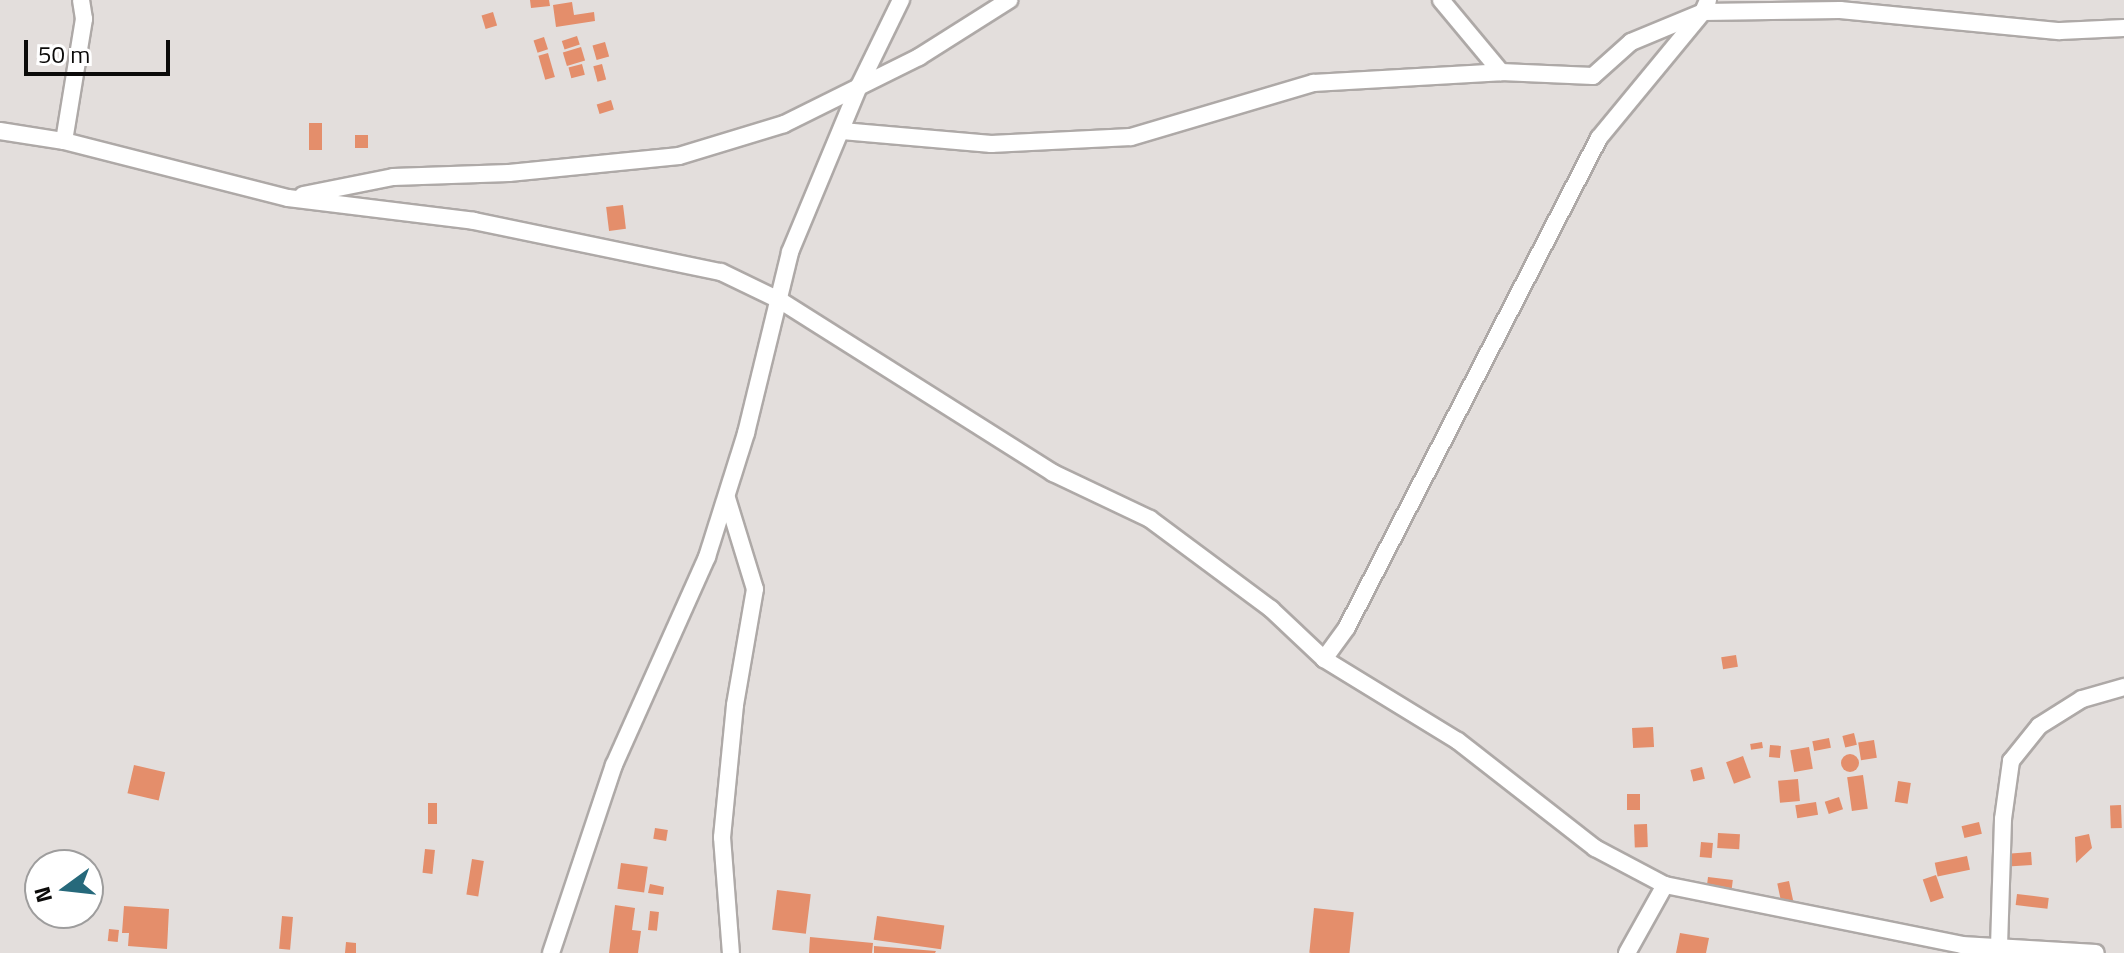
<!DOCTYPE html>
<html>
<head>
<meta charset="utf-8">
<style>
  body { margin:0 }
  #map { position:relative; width:2124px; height:953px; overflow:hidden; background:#e3dedc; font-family:"Titillium Web",sans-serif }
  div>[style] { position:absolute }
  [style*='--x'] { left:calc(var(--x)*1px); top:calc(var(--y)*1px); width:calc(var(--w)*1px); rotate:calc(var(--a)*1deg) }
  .building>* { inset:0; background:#e48e6b; transform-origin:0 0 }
  .round { border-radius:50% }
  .roads { filter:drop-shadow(2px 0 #aea9a7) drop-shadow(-2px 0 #aea9a7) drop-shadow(0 2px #aea9a7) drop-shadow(0 -2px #aea9a7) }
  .minor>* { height:16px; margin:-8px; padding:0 8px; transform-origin:8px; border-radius:8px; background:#fff }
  span { translate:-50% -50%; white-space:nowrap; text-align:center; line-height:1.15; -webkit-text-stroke:7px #fff; paint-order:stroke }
  .north { position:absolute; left:24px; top:849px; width:80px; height:80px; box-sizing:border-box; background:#fff; border:2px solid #9e9d9d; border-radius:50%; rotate:255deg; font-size:22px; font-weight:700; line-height:32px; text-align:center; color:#0c0b0a }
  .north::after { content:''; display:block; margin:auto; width:28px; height:36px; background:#26697b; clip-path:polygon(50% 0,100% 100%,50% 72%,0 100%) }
  .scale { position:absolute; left:24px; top:40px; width:146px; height:36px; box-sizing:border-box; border:4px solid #0c0b0a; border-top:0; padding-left:10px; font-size:24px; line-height:28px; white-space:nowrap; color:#0c0b0a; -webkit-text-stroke:6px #fff; paint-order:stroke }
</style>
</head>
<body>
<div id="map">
  <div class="building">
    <i style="clip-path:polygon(530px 0,549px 0,550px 6px,531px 8px)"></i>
    <i style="clip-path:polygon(572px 2px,574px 15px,594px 12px,595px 21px,556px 27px,553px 5px)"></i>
    <i style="left:493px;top:12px;width:14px;height:12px;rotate:73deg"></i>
    <i style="left:577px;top:36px;width:9px;height:16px;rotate:72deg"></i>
    <i style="left:544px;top:37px;width:13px;height:11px;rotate:72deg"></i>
    <i style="left:605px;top:42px;width:15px;height:13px;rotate:74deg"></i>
    <i style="left:581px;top:47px;width:14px;height:19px;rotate:73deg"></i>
    <i style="left:548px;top:53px;width:25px;height:10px;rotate:74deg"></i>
    <i style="left:582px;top:64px;width:11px;height:14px;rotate:75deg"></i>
    <i style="left:602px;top:64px;width:16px;height:9px;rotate:75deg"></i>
    <i style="left:611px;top:100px;width:10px;height:15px;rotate:73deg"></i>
    <i style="left:309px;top:123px;width:13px;height:27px"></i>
    <i style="left:368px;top:135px;width:13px;height:13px;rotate:90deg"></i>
    <i style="left:623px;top:205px;width:24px;height:17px;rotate:83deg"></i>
    <i style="left:1736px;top:655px;width:12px;height:15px;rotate:81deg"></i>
    <i style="left:1653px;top:727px;width:20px;height:21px;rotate:87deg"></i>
    <i style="left:1854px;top:733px;width:12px;height:12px;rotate:76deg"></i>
    <i style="left:1829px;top:738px;width:10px;height:17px;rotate:79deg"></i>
    <i style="left:1874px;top:740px;width:18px;height:16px;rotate:81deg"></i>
    <i style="left:1762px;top:742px;width:6px;height:12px;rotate:81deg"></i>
    <i style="left:1770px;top:745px;width:11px;height:12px;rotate:5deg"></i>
    <i style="left:1809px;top:747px;width:22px;height:19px;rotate:80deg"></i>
    <i class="round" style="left:1841px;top:754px;width:18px;height:18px"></i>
    <i style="left:1743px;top:756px;width:23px;height:18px;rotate:70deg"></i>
    <i style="left:134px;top:765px;width:32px;height:29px;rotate:13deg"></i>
    <i style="left:1702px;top:767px;width:12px;height:12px;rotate:76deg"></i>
    <i style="left:1863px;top:775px;width:34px;height:16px;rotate:82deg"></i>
    <i style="left:1798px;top:779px;width:22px;height:20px;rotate:85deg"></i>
    <i style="left:1898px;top:781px;width:13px;height:21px;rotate:9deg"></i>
    <i style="left:1627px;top:794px;width:13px;height:16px"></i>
    <i style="left:1839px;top:797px;width:13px;height:15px;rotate:72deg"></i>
    <i style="left:1816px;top:802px;width:13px;height:21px;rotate:81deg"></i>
    <i style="left:428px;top:803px;width:9px;height:21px"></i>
    <i style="left:2121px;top:805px;width:23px;height:11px;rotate:88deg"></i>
    <i style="left:1979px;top:822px;width:12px;height:18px;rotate:76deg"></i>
    <i style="left:1647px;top:824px;width:23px;height:13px;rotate:88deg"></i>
    <i style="left:655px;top:828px;width:13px;height:11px;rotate:9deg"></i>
    <i style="left:1718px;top:833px;width:22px;height:15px;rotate:3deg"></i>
    <i style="clip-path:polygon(2089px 834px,2092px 848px,2076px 863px,2075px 837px)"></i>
    <i style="left:1701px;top:842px;width:12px;height:15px;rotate:5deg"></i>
    <i style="left:425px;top:849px;width:10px;height:24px;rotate:6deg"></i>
    <i style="left:2031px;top:852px;width:13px;height:20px;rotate:86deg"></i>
    <i style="left:1967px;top:856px;width:14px;height:33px;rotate:78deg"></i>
    <i style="left:472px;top:859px;width:12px;height:36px;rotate:9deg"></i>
    <i style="left:621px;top:863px;width:27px;height:26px;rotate:8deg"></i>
    <i style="left:1936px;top:875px;width:24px;height:14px;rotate:71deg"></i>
    <i style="left:1708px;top:877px;width:25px;height:14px;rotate:7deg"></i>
    <i style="left:1789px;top:881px;width:25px;height:12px;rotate:78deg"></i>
    <i style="clip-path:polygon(650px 884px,664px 887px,663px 895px,648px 893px)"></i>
    <i style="left:777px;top:890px;width:34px;height:40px;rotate:7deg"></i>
    <i style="left:2017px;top:894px;width:32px;height:11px;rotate:7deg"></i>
    <i style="clip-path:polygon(615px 905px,635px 908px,632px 930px,641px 931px,638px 953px,609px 953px)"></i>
    <i style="clip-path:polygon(124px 906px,169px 909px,167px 949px,128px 946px,129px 933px,122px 933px)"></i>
    <i style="left:1314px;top:908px;width:40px;height:45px;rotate:6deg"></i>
    <i style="left:650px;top:911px;width:9px;height:19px;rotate:6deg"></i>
    <i style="left:282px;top:916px;width:11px;height:33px;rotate:5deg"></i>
    <i style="left:877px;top:916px;width:68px;height:24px;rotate:8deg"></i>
    <i style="left:109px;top:929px;width:10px;height:12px;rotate:6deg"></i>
    <i style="clip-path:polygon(1680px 933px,1709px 938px,1706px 953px,1676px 953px)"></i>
    <i style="clip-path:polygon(810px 937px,873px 943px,872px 953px,809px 953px)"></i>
    <i style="clip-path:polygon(346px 942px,356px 943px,356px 953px,345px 953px)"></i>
    <i style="clip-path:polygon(874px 946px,936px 951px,935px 953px,874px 953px)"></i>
  </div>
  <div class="roads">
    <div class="minor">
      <i style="--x:1441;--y:0;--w:94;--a:50.2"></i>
      <i style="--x:0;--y:131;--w:65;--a:8.9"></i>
      <i style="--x:64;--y:141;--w:231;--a:14.3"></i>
      <i style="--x:288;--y:198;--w:187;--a:7"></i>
      <i style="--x:474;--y:221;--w:252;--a:11.7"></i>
      <i style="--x:721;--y:272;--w:67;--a:25.8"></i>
      <i style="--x:781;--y:301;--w:322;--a:32.3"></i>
      <i style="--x:1053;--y:473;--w:107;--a:25.4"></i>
      <i style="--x:1150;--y:519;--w:151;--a:36.6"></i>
      <i style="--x:1271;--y:609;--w:73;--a:43.3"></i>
      <i style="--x:1324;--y:659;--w:157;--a:31.5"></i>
      <i style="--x:1458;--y:741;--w:174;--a:38"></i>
      <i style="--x:1595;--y:848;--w:79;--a:27.9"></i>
      <i style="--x:1665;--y:885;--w:303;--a:11.4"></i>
      <i style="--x:1962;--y:945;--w:134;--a:3.4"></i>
      <i style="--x:842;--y:131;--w:150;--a:5"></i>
      <i style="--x:991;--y:144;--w:140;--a:-2.9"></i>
      <i style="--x:1131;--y:137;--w:190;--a:-16.5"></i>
      <i style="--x:1313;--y:83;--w:188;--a:-3.3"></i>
      <i style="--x:1501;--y:72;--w:92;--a:2.5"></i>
      <i style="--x:1593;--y:76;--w:51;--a:-41.8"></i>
      <i style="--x:1631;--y:42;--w:78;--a:-22.6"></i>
      <i style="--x:1703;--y:12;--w:13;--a:-67"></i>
      <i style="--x:64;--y:141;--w:124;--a:-80.7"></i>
      <i style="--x:84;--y:19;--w:19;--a:-99"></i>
      <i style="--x:303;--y:195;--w:92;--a:-11.3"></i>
      <i style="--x:393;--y:177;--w:116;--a:-2"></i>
      <i style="--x:509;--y:173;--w:171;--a:-5.7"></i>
      <i style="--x:679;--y:156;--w:110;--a:-16.9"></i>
      <i style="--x:784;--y:124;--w:151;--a:-26.4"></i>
      <i style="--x:919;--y:57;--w:107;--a:-32.3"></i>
      <i style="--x:727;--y:498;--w:95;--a:72.9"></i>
      <i style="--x:755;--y:589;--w:118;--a:99.8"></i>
      <i style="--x:735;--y:705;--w:133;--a:95.6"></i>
      <i style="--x:722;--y:837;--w:116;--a:85.6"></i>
      <i style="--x:1324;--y:659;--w:39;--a:-54"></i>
      <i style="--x:1347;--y:627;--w:550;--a:-62.74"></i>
      <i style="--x:1599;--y:138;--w:163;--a:-50.5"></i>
      <i style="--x:1703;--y:12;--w:137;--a:-0.8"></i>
      <i style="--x:1840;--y:10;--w:221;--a:5.5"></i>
      <i style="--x:2060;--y:31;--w:64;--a:-2.7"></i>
      <i style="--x:1999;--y:947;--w:128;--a:-88.2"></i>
      <i style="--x:2003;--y:819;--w:59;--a:-82.1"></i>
      <i style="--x:2011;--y:761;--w:45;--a:-51.3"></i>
      <i style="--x:2039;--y:726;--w:51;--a:-32.1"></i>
      <i style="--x:2082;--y:699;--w:44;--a:-15.9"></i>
      <i style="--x:551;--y:953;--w:198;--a:-71.5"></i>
      <i style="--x:614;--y:765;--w:228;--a:-65.9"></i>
      <i style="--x:707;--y:557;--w:130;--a:-72.5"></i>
      <i style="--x:746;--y:433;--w:186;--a:-76.3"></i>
      <i style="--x:790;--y:252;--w:180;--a:-67.4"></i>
      <i style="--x:859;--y:86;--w:96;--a:-64"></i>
      <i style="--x:1627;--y:953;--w:78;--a:-60.8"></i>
    </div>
  </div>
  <div class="north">N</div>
  <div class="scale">50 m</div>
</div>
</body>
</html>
